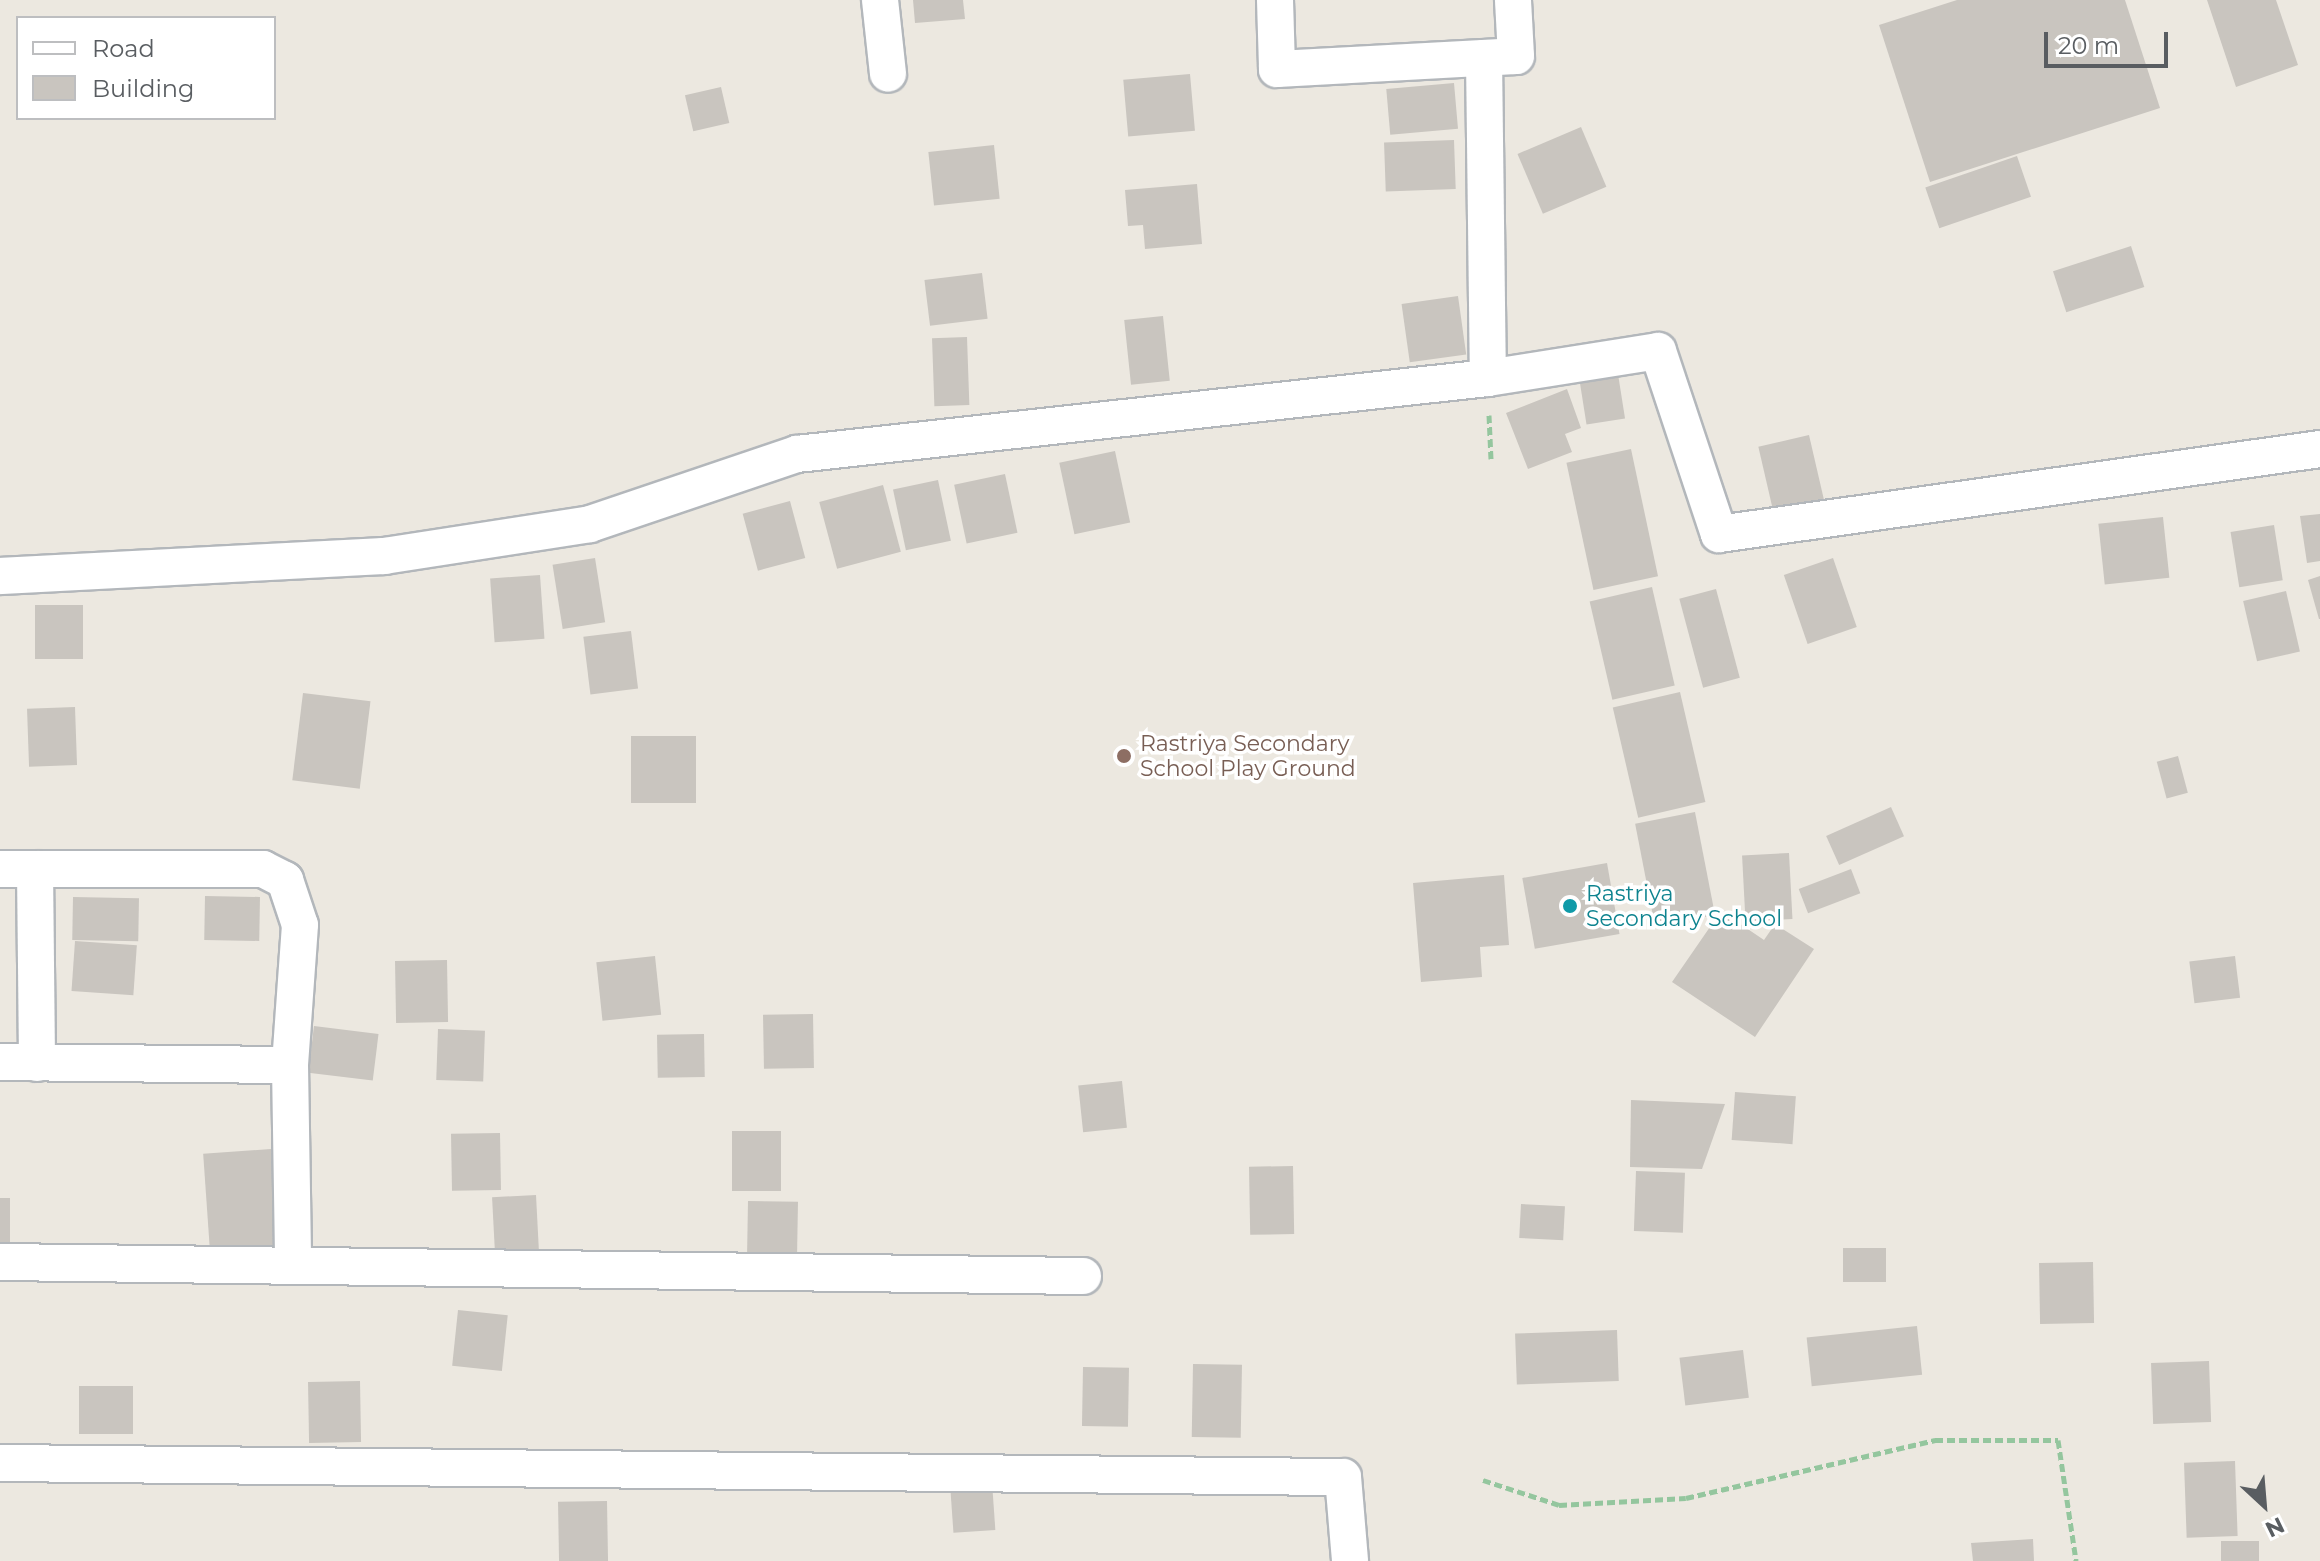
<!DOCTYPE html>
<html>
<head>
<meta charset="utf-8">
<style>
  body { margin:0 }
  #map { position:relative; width:2320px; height:1561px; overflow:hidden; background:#ece8e0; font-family:Montserrat,sans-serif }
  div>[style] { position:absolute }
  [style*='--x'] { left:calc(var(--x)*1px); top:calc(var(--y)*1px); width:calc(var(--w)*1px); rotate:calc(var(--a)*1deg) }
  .building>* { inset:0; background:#c9c5bf; transform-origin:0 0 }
  .path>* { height:5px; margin-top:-2.5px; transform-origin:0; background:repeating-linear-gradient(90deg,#94c69e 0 8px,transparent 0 12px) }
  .roads { filter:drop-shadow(2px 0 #b3b7bb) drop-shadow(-2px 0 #b3b7bb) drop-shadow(0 2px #b3b7bb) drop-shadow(0 -2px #b3b7bb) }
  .street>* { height:36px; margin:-18px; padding:0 18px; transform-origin:18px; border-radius:18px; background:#fff }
  .dots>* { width:22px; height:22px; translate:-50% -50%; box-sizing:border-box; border:4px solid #fff; border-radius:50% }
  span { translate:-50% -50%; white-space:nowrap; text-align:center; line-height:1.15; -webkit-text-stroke:7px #fff; paint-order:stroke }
  .education-label { font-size:22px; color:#785e54 }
  .left { translate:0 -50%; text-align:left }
  .culture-label { font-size:22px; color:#0d838f }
  .legend { position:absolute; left:16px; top:16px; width:260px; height:104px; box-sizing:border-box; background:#fff; border:2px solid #bdbec0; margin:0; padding:10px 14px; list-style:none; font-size:24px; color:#595d61 }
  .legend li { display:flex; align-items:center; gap:16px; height:40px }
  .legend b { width:40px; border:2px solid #bdbec0 }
  .north { position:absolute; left:2224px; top:1465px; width:80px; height:80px; -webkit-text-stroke:6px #fff; paint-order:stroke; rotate:154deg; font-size:22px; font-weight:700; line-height:32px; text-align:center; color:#595d61 }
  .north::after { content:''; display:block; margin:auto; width:28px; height:36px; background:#595d61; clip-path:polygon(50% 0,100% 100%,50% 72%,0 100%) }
  .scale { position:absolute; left:2044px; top:32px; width:124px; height:36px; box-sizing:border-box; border:4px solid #595d61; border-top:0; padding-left:10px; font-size:24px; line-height:28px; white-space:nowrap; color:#595d61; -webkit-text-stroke:6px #fff; paint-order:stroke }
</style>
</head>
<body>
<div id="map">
  <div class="building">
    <i style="clip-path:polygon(913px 0,963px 0,965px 19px,915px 23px)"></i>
    <i style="clip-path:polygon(1957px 0,2125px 0,2160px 108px,1930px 182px,1879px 25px)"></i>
    <i style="clip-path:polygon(2207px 0,2276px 0,2298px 65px,2236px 87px)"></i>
    <i style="left:1190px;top:74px;width:57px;height:67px;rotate:85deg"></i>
    <i style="left:1454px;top:83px;width:46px;height:68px;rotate:85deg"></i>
    <i style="left:721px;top:87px;width:37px;height:37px;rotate:77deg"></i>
    <i style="left:1581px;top:127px;width:65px;height:69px;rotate:67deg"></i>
    <i style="left:1454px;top:140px;width:49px;height:70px;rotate:88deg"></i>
    <i style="left:994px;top:145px;width:54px;height:66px;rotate:84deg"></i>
    <i style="left:2017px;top:156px;width:43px;height:97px;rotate:71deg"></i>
    <i style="clip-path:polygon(1197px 184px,1202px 244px,1145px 249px,1143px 225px,1128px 226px,1125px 190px)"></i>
    <i style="left:2131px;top:246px;width:43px;height:82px;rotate:72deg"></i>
    <i style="left:982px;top:273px;width:46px;height:58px;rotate:83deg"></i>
    <i style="left:1458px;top:296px;width:59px;height:57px;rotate:82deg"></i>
    <i style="left:1163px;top:316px;width:65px;height:39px;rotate:84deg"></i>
    <i style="left:967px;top:337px;width:68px;height:35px;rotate:88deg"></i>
    <i style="left:1618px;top:374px;width:45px;height:39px;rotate:81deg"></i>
    <i style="clip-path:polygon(1567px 389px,1581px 428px,1565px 434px,1572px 452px,1528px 469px,1506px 413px)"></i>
    <i style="left:1809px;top:435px;width:67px;height:52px;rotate:77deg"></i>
    <i style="left:1631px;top:449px;width:130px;height:66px;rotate:78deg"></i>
    <i style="left:1115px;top:451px;width:73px;height:57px;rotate:78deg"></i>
    <i style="left:1005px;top:474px;width:60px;height:52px;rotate:78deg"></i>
    <i style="left:938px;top:480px;width:62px;height:46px;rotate:78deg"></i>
    <i style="left:883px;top:485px;width:69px;height:66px;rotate:75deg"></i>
    <i style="left:790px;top:501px;width:59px;height:49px;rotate:75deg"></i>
    <i style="clip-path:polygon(2320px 514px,2320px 561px,2307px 563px,2300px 516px)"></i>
    <i style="left:2163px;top:517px;width:61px;height:65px;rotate:84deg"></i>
    <i style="left:2274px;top:525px;width:56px;height:44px;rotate:81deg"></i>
    <i style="left:595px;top:558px;width:65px;height:43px;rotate:81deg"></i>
    <i style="left:1833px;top:558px;width:73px;height:52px;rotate:71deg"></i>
    <i style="left:540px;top:575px;width:64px;height:50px;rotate:86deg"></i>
    <i style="clip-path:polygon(2320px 576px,2320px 619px,2319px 619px,2308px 580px)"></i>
    <i style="left:1652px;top:587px;width:101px;height:64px;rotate:77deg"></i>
    <i style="left:1716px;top:589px;width:92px;height:38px;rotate:75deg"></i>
    <i style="left:2286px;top:591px;width:62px;height:44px;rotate:77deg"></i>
    <i style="left:35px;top:605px;width:48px;height:54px"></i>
    <i style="left:631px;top:631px;width:58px;height:48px;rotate:83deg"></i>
    <i style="left:1680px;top:692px;width:113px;height:69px;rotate:77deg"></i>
    <i style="left:303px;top:693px;width:68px;height:88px;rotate:7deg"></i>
    <i style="left:75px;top:707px;width:58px;height:48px;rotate:88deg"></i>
    <i style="left:631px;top:736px;width:65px;height:67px"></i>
    <i style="left:2178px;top:756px;width:38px;height:22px;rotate:75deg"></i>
    <i style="left:1891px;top:807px;width:32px;height:71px;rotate:66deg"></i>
    <i style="left:1695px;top:812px;width:105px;height:61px;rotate:79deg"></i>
    <i style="left:1789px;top:853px;width:66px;height:47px;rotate:87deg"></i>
    <i style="left:1607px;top:863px;width:72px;height:86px;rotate:80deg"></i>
    <i style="left:1851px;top:869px;width:26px;height:56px;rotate:69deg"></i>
    <i style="clip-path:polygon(1504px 875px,1509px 945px,1480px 947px,1482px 977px,1421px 982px,1413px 883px)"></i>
    <i style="left:205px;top:896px;width:55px;height:44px;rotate:1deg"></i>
    <i style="left:73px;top:897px;width:66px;height:43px;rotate:1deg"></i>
    <i style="clip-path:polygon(1721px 911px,1764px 940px,1775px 924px,1814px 949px,1755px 1037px,1672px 982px)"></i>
    <i style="left:75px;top:941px;width:62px;height:50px;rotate:4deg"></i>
    <i style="left:655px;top:956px;width:59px;height:59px;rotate:84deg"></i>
    <i style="left:2235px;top:956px;width:42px;height:46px;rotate:83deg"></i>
    <i style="left:447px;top:960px;width:62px;height:52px;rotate:89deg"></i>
    <i style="left:813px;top:1014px;width:54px;height:50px;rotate:89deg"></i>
    <i style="left:314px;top:1026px;width:65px;height:47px;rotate:7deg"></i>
    <i style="left:438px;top:1029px;width:47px;height:51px;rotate:2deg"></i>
    <i style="left:704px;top:1034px;width:43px;height:47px;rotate:89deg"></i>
    <i style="left:1122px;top:1081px;width:47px;height:44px;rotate:84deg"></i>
    <i style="left:1735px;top:1092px;width:61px;height:48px;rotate:4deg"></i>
    <i style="clip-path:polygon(1631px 1100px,1725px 1104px,1702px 1169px,1630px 1167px)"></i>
    <i style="left:732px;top:1131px;width:49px;height:60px"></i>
    <i style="left:500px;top:1133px;width:57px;height:49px;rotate:89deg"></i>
    <i style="left:271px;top:1149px;width:98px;height:68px;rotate:86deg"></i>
    <i style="left:1293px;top:1166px;width:68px;height:44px;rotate:89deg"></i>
    <i style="left:1636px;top:1171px;width:49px;height:60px;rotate:2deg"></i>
    <i style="left:536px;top:1195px;width:58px;height:44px;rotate:87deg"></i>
    <i style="left:0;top:1198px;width:10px;height:58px"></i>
    <i style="left:748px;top:1201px;width:50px;height:53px;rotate:1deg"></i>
    <i style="left:1521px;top:1204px;width:44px;height:34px;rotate:3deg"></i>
    <i style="left:1843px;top:1248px;width:43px;height:34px"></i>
    <i style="left:2093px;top:1262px;width:61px;height:54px;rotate:89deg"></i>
    <i style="left:458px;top:1310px;width:50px;height:56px;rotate:6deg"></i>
    <i style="left:1917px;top:1326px;width:49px;height:111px;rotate:84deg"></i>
    <i style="left:1617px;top:1330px;width:51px;height:102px;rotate:88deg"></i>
    <i style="left:1743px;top:1350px;width:48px;height:64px;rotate:83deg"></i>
    <i style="left:2209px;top:1361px;width:61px;height:58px;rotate:88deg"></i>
    <i style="left:1193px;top:1364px;width:49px;height:73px;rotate:1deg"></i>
    <i style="left:1083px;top:1367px;width:46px;height:59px;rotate:1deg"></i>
    <i style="left:360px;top:1381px;width:61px;height:52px;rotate:89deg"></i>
    <i style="left:79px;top:1386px;width:54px;height:48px"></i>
    <i style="left:2235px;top:1461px;width:75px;height:51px;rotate:88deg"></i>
    <i style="left:992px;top:1482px;width:48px;height:42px;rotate:86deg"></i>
    <i style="left:607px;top:1501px;width:60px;height:49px;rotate:89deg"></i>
    <i style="clip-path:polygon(2033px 1539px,2034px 1561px,1973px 1561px,1971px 1543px)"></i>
    <i style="left:2221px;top:1541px;width:38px;height:20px"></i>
  </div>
  <div class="path">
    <i style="--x:1489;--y:415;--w:44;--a:87.4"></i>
    <i style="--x:1483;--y:1480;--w:80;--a:18.2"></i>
    <i style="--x:1559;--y:1505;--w:127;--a:-3.2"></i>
    <i style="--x:1686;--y:1498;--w:256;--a:-13.1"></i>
    <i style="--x:1935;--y:1440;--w:123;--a:0"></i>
    <i style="--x:2058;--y:1440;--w:122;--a:81.5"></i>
  </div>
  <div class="roads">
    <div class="street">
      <i style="--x:880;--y:0;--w:74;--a:83.8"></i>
      <i style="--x:1275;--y:0;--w:69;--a:88.3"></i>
      <i style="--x:1277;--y:69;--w:239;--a:-3.1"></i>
      <i style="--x:1516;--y:56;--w:56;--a:-93.1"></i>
      <i style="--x:1484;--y:58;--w:320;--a:89.3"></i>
      <i style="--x:0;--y:576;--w:385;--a:-3"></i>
      <i style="--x:384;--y:556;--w:208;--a:-8.8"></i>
      <i style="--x:590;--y:524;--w:219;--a:-18.7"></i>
      <i style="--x:797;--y:454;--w:695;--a:-6.28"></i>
      <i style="--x:1488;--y:378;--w:172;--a:-9"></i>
      <i style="--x:1658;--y:351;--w:193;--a:71.6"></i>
      <i style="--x:1719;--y:534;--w:607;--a:-8.05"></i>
      <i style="--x:0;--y:869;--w:263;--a:0"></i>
      <i style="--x:263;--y:869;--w:25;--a:27"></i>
      <i style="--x:285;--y:880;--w:47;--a:71.6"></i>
      <i style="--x:300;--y:925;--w:140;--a:94.1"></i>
      <i style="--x:290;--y:1065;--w:199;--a:89.1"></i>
      <i style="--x:35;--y:869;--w:194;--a:89.4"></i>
      <i style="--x:0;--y:1062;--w:290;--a:0.6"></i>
      <i style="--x:0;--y:1262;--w:1083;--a:0.74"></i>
      <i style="--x:0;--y:1463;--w:1343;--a:0.6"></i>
      <i style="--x:1343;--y:1477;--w:84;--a:85.2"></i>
    </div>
  </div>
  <div class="dots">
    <i style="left:1124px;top:756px;background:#8d6e63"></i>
    <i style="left:1570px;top:906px;background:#0f9aa8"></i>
  </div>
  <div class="education-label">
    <span class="left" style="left:1140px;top:756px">Rastriya Secondary<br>School Play Ground</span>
  </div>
  <div class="culture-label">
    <span class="left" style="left:1586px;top:906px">Rastriya<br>Secondary School</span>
  </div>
  <ul class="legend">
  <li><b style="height:10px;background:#fff"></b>Road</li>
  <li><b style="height:22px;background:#c9c5bf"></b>Building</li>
  </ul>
  <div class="north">N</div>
  <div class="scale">20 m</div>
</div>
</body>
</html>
